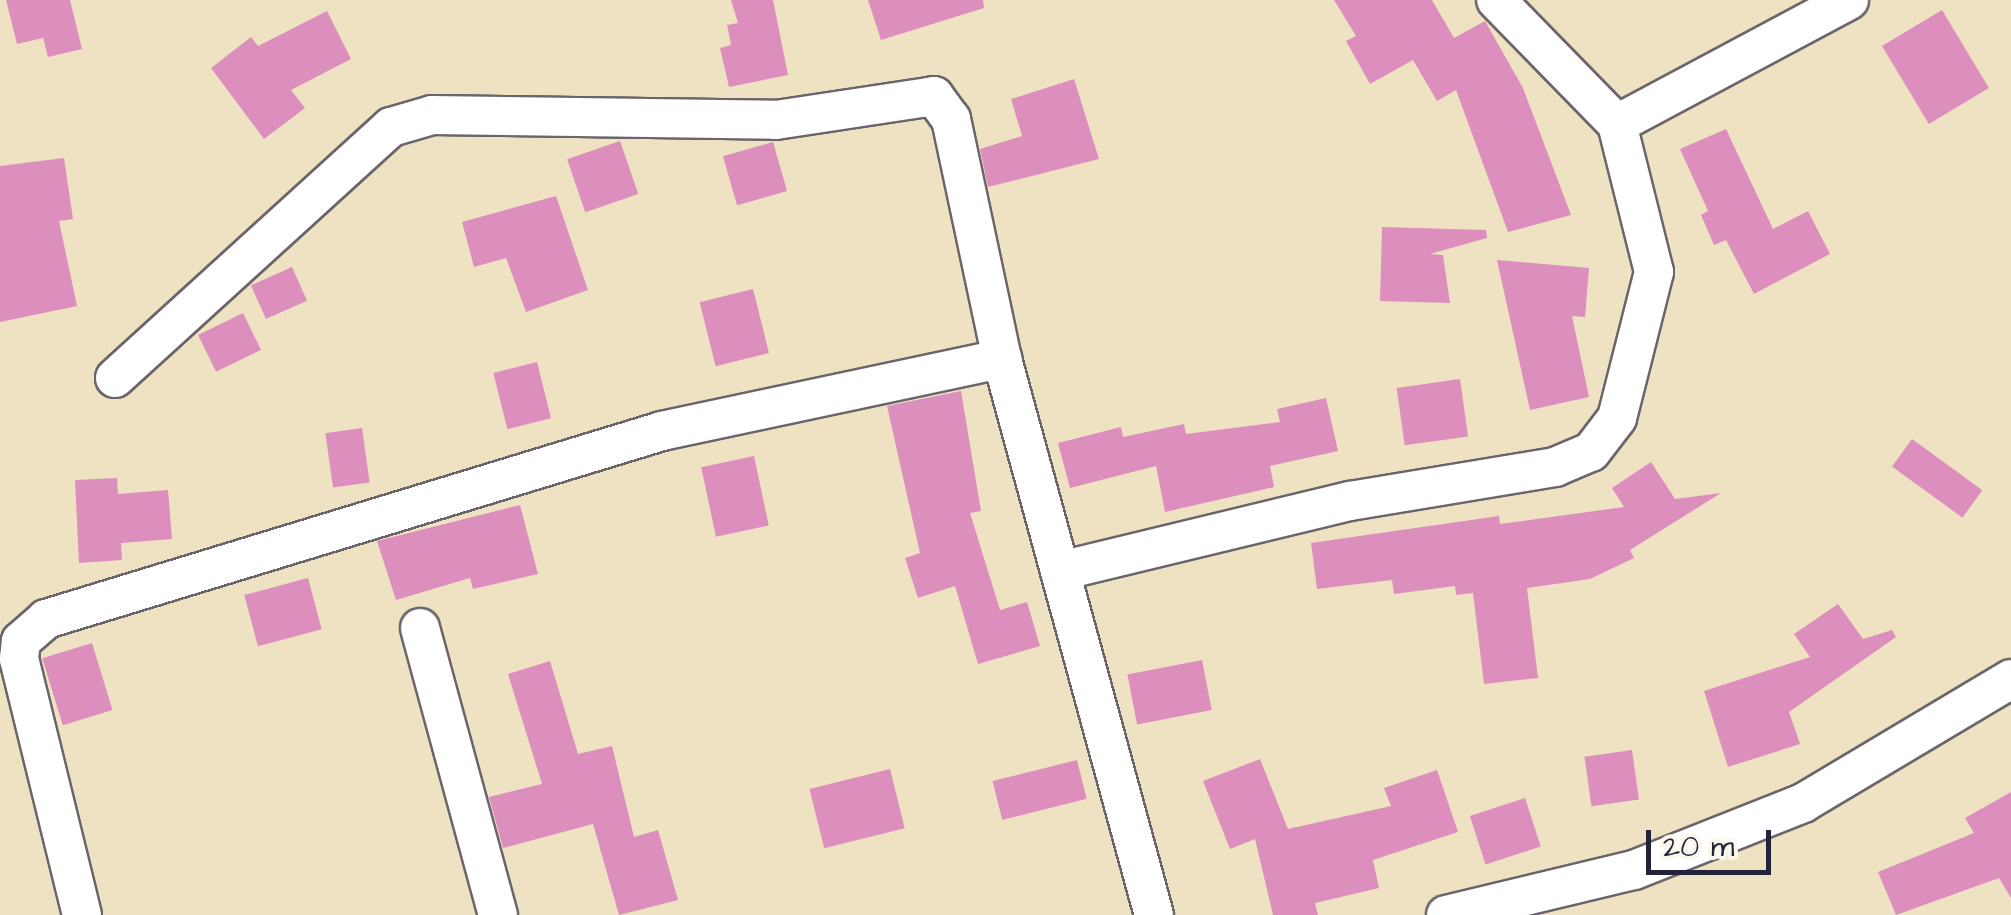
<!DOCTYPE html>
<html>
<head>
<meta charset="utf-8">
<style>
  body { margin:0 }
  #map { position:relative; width:2011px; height:915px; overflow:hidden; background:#efe2c2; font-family:"Architects Daughter",sans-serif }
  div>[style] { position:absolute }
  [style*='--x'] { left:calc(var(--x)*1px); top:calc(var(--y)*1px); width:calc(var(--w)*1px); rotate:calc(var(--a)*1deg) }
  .building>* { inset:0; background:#dc8fbd; transform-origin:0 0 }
  .roads { filter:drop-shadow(2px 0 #6a656a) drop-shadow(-2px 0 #6a656a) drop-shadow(0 2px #6a656a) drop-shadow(0 -2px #6a656a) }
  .street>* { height:38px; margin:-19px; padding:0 19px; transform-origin:19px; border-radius:19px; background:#fff }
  span { translate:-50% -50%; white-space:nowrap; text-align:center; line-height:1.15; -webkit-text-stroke:9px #fbf7ec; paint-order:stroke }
  .scale { position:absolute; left:1646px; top:830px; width:125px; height:45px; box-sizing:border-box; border:5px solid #22223b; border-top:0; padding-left:12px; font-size:30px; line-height:35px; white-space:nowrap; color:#22223b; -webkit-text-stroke:8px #fbf7ec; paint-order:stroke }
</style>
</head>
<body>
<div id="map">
  <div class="building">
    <i style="clip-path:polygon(6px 0,70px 0,82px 49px,48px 57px,43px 38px,17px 44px)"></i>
    <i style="clip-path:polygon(731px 0,773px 0,788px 75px,729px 87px,720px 48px,731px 45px,727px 25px,738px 23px)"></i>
    <i style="clip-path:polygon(868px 0,983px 0,984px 8px,881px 40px)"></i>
    <i style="clip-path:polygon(1334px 0,1432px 0,1454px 38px,1485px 21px,1523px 88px,1571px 215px,1508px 232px,1456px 90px,1437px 101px,1413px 60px,1370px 84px,1346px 41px,1356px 36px)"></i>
    <i style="left:1942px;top:10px;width:91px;height:70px;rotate:59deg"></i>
    <i style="clip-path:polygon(327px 11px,351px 59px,291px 90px,305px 108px,264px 139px,211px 68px,251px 37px,258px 46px)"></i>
    <i style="clip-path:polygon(1074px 79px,1099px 159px,988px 187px,980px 149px,1022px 136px,1011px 99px)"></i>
    <i style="clip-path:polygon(1726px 129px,1773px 229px,1808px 211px,1830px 254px,1754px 294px,1726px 240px,1714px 245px,1701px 215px,1708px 211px,1680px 149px)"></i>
    <i style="left:620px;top:141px;width:56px;height:56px;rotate:71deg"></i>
    <i style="left:773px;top:142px;width:51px;height:52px;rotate:74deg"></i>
    <i style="clip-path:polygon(64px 158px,73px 219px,59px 221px,77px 306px,0 322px,0 166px)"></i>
    <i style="clip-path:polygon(556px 196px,588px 290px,526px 312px,506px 258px,474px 267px,462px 222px)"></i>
    <i style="clip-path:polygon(1382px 227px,1486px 230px,1487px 238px,1430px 254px,1443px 255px,1450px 303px,1380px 301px)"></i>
    <i style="clip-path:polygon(1497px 260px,1589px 268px,1585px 317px,1572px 316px,1589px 397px,1530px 410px)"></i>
    <i style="left:292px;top:267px;width:37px;height:45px;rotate:66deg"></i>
    <i style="left:753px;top:289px;width:66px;height:55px;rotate:76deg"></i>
    <i style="left:243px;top:313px;width:41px;height:50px;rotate:64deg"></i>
    <i style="left:537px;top:362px;width:58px;height:45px;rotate:76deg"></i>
    <i style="left:1460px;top:379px;width:58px;height:64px;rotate:82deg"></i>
    <i style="clip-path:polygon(961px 391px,981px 511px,970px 513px,1000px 610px,1027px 602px,1040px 646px,978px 664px,955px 586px,918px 598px,905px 558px,920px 553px,887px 406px)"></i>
    <i style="clip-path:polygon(1326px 398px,1338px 451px,1270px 466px,1274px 487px,1165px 512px,1156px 466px,1070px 488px,1058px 443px,1121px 427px,1123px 437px,1184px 424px,1186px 434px,1280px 422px,1277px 409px)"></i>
    <i style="left:362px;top:428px;width:55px;height:37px;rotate:82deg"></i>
    <i style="left:1912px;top:439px;width:87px;height:34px;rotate:36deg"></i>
    <i style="left:754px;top:456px;width:71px;height:54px;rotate:78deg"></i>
    <i style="clip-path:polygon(1651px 462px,1675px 499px,1721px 493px,1630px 550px,1634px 558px,1590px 579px,1527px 588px,1538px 678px,1484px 684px,1473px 593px,1456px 595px,1455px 586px,1394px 594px,1392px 580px,1317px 589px,1311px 543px,1499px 516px,1500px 524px,1624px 507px,1612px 488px)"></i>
    <i style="clip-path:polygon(117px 478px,118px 494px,168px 490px,172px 539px,121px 543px,122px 560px,79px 563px,75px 480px)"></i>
    <i style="clip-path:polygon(520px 505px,538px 574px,473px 589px,470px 578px,396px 600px,377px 541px)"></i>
    <i style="left:308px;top:578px;width:53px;height:66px;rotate:75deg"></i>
    <i style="clip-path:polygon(1838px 604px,1863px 639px,1892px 630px,1896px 637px,1789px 712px,1800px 744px,1728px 767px,1704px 691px,1810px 657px,1794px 634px)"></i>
    <i style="left:92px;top:643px;width:70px;height:52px;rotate:73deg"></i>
    <i style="left:1202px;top:660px;width:51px;height:76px;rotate:79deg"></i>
    <i style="clip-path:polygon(550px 661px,578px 754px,612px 746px,634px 837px,658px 830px,678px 900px,619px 915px,593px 824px,503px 848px,489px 797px,542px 784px,508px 674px)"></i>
    <i style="left:1632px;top:750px;width:50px;height:48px;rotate:82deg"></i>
    <i style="clip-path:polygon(1260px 759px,1288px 829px,1391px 806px,1384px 788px,1437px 770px,1458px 832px,1373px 860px,1379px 888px,1315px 903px,1318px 915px,1273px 915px,1255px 839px,1230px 849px,1203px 781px)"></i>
    <i style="left:1077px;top:760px;width:40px;height:87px;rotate:76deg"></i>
    <i style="left:890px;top:769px;width:61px;height:83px;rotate:76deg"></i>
    <i style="clip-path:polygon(2011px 792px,2011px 898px,1999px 878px,1896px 915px,1878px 872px,1974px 833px,1965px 818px)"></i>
    <i style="left:1525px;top:798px;width:51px;height:58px;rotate:72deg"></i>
  </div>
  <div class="roads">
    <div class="street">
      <i style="--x:1617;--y:124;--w:263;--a:-28.1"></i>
      <i style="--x:115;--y:378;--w:373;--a:-42.3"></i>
      <i style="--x:391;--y:127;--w:43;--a:-16.3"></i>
      <i style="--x:432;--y:115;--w:344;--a:0.8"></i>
      <i style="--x:776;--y:120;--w:160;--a:-8.6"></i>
      <i style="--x:934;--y:96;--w:29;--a:54"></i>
      <i style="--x:951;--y:119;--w:245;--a:78"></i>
      <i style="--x:1002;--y:359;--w:576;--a:74.71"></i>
      <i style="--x:1060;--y:571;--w:298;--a:-13.6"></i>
      <i style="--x:1350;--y:501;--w:208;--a:-9.4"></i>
      <i style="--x:1555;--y:467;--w:39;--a:-23"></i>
      <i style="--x:1591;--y:452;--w:43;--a:-52.6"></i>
      <i style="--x:1617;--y:418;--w:151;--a:-75.8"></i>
      <i style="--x:1654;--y:272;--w:153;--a:-104"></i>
      <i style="--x:1617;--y:124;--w:173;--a:-134.3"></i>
      <i style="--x:420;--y:628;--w:297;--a:74.8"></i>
      <i style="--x:82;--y:915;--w:264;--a:-103.8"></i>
      <i style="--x:19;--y:659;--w:18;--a:-84"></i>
      <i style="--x:21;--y:641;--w:33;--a:-41"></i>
      <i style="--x:46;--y:619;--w:644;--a:-16.97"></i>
      <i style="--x:662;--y:431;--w:348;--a:-12"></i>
      <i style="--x:1446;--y:915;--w:193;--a:-13.5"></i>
      <i style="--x:1634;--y:870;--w:182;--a:-21.6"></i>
      <i style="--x:1803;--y:803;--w:242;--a:-30.8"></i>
    </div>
  </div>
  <div class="scale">20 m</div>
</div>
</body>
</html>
